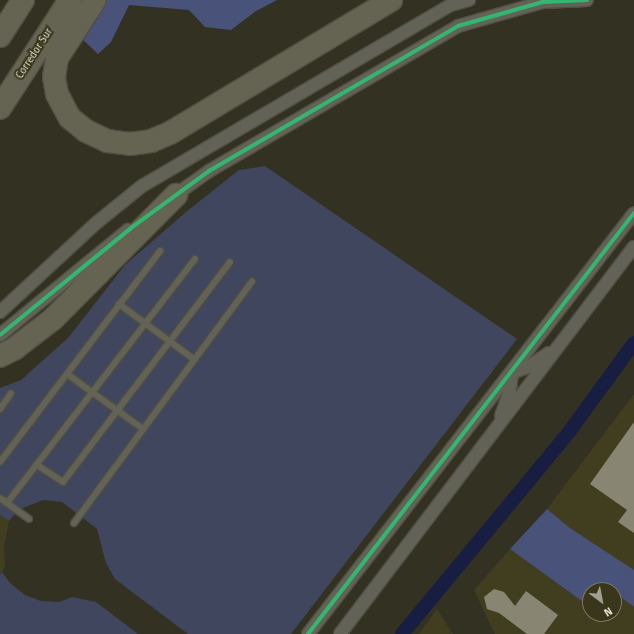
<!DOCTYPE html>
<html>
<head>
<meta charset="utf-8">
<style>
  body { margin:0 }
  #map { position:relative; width:634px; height:634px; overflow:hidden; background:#333122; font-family:"Fira Sans",sans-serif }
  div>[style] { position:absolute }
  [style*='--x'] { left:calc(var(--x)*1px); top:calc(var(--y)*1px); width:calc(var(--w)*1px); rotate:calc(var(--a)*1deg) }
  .built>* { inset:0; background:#413e1f }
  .green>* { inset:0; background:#40465d }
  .forest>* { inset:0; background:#495379 }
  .canal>* { height:14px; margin:-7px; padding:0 7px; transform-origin:7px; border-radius:7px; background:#181e42 }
  .building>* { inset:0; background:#888673 }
  .roads { filter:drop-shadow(1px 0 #514f42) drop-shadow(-1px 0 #514f42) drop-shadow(0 1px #514f42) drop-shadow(0 -1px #514f42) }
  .lane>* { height:6px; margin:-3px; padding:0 3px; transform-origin:3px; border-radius:3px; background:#626256 }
  .street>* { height:12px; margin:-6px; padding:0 6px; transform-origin:6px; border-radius:6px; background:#626256 }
  .highway>* { height:22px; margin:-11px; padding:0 11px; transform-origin:11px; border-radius:11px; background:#656452 }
  .cycleway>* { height:4px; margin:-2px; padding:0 2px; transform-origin:2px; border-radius:2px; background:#33b770 }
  span { translate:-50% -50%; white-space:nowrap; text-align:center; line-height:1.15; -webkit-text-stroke:4px #39361c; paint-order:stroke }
  .street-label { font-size:10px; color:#deddcd }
  .north { position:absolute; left:582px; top:582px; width:40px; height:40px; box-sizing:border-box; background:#39361c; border:1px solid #7b7963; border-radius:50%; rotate:148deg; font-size:11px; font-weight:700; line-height:16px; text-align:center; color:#deddcd }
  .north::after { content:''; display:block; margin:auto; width:14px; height:18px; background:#a2a191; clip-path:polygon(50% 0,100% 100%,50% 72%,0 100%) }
</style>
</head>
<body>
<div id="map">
  <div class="built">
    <i style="clip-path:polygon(634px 394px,634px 570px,570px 528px,547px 509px)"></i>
    <i style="clip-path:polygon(0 515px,9px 521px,4px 546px,5px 567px,0 575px)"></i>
    <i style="clip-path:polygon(510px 549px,590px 607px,590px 614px,614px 614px,614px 592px,634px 607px,634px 634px,495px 634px,474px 590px)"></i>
    <i style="clip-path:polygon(437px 609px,453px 634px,419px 634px)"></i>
  </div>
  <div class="green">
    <i style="clip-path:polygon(265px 166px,517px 339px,291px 634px,188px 634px,115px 579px,106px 563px,97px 529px,62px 502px,43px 500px,18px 510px,9px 521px,0 515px,0 388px,21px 380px,68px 338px,125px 265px,186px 212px,239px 170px)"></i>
    <i style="clip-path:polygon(2px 572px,10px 583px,25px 595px,41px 601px,59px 602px,72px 597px,96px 602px,138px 634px,0 634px,0 575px)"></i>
  </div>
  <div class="forest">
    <i style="clip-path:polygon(105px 0,277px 0,256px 11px,231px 30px,205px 27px,189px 10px,129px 5px,111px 42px,98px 54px,80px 37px)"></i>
    <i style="clip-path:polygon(547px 509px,570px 528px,634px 570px,634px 607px,606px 586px,603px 590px,590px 590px,590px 607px,510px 549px)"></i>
  </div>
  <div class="canal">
    <i style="--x:402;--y:634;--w:262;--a:-50.4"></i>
    <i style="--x:569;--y:432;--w:110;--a:-53.9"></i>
  </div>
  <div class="building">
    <i style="clip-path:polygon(634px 422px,634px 533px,618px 522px,627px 510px,590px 484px)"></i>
    <i style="clip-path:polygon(494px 589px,504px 592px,515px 606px,526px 591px,558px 615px,544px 634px,527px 634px,499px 613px,487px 609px,484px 597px)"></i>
  </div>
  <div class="roads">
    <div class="lane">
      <i style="--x:119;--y:304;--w:94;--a:36.4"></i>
      <i style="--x:67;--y:374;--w:94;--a:35.9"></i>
      <i style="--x:0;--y:409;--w:19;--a:-55"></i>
      <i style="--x:0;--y:462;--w:265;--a:-52.8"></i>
      <i style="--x:37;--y:465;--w:31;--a:33"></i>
      <i style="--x:63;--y:482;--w:276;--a:-52.8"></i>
      <i style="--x:0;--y:498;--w:9;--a:36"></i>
      <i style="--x:7;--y:503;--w:308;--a:-52.4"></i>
      <i style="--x:7;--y:503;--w:27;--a:36"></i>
      <i style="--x:74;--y:523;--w:300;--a:-53.6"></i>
    </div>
    <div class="street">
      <i style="--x:171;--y:198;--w:47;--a:-35.4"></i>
      <i style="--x:209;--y:171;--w:288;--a:-30.2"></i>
      <i style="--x:458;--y:26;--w:88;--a:-15.8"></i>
      <i style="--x:543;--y:2;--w:44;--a:-2.6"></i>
      <i style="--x:0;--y:312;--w:129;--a:-42.8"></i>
      <i style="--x:95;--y:224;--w:60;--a:-39"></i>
      <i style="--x:142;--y:186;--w:358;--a:-30.4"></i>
      <i style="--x:451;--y:5;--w:19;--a:-16"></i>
      <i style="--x:0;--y:335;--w:166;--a:-39.4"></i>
      <i style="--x:512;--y:373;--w:17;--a:-21"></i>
      <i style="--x:528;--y:367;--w:25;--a:-34"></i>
      <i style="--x:501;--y:416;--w:28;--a:-71"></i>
      <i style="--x:510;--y:390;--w:16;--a:-83"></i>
      <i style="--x:308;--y:634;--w:532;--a:-52.25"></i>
      <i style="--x:340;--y:634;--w:486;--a:-52.8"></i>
    </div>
    <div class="highway">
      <i style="--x:95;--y:0;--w:69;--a:123.2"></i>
      <i style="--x:57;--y:58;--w:19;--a:99"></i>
      <i style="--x:54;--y:77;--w:17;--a:80"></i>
      <i style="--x:57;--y:94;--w:27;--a:62"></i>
      <i style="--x:70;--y:118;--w:21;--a:39"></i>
      <i style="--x:86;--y:131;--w:23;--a:25"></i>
      <i style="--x:107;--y:141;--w:23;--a:7"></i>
      <i style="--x:130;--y:144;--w:21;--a:-8"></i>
      <i style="--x:151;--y:141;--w:21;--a:-23"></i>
      <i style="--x:170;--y:133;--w:258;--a:-31"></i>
      <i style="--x:0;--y:36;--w:43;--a:-57.4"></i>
      <i style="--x:0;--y:108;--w:129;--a:-57.1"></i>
      <i style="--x:0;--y:356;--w:16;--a:-27"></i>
      <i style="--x:14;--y:349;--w:49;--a:-37.6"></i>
      <i style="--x:53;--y:319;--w:175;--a:-45.2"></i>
    </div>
  </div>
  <div class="cycleway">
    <i style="--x:0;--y:335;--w:169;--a:-39.2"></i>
    <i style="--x:131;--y:228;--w:97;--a:-36.2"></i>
    <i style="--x:209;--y:171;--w:288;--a:-30.2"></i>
    <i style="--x:458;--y:26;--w:88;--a:-15.8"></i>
    <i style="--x:543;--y:2;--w:44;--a:-2.6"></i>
    <i style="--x:308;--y:634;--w:532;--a:-52.25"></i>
  </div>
  <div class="street-label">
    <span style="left:35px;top:54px;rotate:-57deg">Corredor Sur</span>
  </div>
  <div class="north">N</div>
</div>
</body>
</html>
